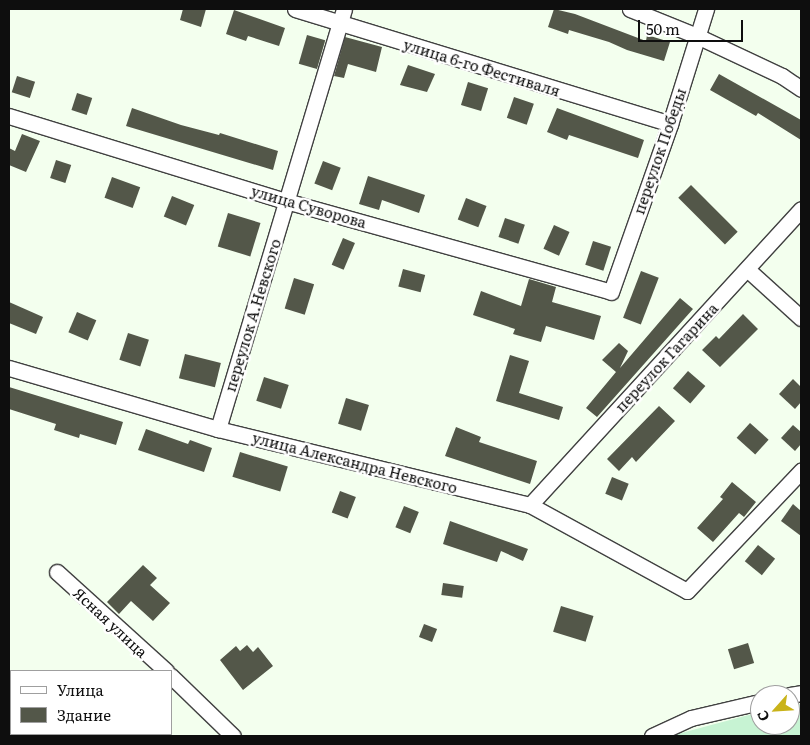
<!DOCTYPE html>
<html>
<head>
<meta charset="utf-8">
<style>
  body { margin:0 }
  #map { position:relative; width:810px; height:745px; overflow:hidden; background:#f3ffee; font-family:Literata,serif }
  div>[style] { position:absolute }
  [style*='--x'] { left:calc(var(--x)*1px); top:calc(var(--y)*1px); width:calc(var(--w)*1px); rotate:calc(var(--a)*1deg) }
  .pitch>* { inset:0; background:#c7f3d3 }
  .building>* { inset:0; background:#535749; transform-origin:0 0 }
  .path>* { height:2.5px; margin-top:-1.25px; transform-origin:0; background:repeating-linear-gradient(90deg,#303030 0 5px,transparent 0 7.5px) }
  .roads { filter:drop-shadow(1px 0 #414141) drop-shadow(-1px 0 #414141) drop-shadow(0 1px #414141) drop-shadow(0 -1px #414141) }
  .street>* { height:15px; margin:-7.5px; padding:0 7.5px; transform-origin:7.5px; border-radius:7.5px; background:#fff }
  span { translate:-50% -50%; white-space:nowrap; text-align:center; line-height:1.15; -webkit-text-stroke:5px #fff; paint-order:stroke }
  .street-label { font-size:15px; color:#0e0e0e }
  .frame { position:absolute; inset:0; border:10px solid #0e0e0e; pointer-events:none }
  .legend { position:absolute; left:10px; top:670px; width:162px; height:65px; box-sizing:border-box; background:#fff; border:1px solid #9f9f9f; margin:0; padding:6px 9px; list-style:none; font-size:15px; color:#0e0e0e }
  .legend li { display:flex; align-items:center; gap:10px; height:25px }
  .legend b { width:25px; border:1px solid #9f9f9f }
  .north { position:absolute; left:750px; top:685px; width:50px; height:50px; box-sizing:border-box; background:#fff; border:1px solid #9f9f9f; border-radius:50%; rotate:244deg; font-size:14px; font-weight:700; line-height:20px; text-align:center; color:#0e0e0e }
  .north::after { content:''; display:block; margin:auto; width:18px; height:22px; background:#c9b31a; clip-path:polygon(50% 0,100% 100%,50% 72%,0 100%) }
  .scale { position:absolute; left:638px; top:20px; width:105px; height:22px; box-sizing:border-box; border:2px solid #0e0e0e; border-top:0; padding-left:6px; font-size:15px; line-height:18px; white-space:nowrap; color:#0e0e0e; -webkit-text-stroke:4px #fff; paint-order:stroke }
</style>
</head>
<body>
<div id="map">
  <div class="pitch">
    <i style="clip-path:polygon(801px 704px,801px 736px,670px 736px,760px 712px,760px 725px,790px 725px,790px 706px)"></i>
  </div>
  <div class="building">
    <i style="clip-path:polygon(183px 9px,206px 9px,201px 27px,180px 20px)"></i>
    <i style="clip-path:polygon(554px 9px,575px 14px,646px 41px,647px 35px,670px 42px,664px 61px,627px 50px,609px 42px,569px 30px,568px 34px,548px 27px)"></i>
    <i style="clip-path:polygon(234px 10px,285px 28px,279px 46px,248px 36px,246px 41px,226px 34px)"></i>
    <i style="left:307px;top:35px;width:19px;height:30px;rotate:16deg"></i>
    <i style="clip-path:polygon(345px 37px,382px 47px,376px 72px,348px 64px,344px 78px,334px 76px)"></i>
    <i style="clip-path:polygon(408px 65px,435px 74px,427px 92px,400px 85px)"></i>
    <i style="clip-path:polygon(719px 74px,801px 120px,801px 140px,758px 113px,756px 116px,710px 90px)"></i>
    <i style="left:17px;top:76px;width:19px;height:17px;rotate:18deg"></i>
    <i style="left:468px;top:82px;width:21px;height:24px;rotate:17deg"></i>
    <i style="left:77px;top:93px;width:16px;height:18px;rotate:18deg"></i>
    <i style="left:514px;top:97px;width:21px;height:22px;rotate:19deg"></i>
    <i style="clip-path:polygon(132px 108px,181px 125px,219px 135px,220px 133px,278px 151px,273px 170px,126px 126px)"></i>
    <i style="clip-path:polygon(557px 108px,644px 140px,638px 158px,569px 135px,567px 140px,547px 132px)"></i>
    <i style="clip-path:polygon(22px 134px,40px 141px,26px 172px,9px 165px,9px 148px,15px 151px)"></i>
    <i style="left:56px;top:160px;width:16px;height:19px;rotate:18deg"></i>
    <i style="left:323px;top:161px;width:19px;height:24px;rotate:21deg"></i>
    <i style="clip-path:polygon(368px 176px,425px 195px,419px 213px,382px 200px,379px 210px,359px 204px)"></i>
    <i style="left:112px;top:177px;width:30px;height:22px;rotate:20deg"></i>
    <i style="left:691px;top:185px;width:66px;height:18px;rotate:45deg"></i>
    <i style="left:172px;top:196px;width:24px;height:22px;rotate:22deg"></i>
    <i style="left:466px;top:198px;width:22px;height:23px;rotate:21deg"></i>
    <i style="left:228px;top:213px;width:34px;height:35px;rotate:17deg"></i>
    <i style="left:505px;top:218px;width:21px;height:20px;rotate:19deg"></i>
    <i style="left:554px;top:225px;width:17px;height:26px;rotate:24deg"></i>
    <i style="left:343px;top:238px;width:13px;height:29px;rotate:23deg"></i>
    <i style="left:593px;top:241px;width:19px;height:25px;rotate:18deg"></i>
    <i style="left:403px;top:269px;width:23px;height:18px;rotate:15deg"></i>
    <i style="left:641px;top:271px;width:19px;height:50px;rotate:21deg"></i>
    <i style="left:294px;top:278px;width:21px;height:32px;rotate:17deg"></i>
    <i style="clip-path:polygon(529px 279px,556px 287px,552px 302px,601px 316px,594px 340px,546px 326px,541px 342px,513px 334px,515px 329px,473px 315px,481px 291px,521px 306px)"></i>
    <i style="clip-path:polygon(680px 298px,693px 309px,597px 417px,586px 408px,616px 372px,602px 360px,619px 343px,628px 351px,620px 368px)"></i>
    <i style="clip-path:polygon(9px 302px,43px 317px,36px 334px,9px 323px)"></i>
    <i style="left:77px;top:312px;width:21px;height:22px;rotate:23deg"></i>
    <i style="clip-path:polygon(743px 314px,758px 329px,720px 367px,702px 350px,716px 336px,719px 339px)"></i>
    <i style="left:128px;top:333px;width:22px;height:28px;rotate:18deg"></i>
    <i style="left:185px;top:354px;width:37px;height:25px;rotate:14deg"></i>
    <i style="clip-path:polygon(510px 355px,529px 361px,519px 393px,563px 407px,559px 420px,496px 401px)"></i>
    <i style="left:688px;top:371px;width:23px;height:23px;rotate:41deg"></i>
    <i style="left:264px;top:377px;width:26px;height:25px;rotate:18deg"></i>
    <i style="clip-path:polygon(793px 379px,801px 387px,801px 402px,795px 409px,779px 394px)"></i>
    <i style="clip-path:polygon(9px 387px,123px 422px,116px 445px,80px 434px,79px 438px,54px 430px,56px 424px,9px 409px)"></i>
    <i style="left:346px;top:398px;width:24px;height:27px;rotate:17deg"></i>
    <i style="clip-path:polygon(659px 406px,675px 421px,636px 462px,632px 457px,619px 471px,607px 459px)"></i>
    <i style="left:750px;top:423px;width:25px;height:20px;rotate:42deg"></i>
    <i style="clip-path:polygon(793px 425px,801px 432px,801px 444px,795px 451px,781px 438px)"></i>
    <i style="clip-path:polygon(456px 427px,481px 437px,479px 442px,537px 461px,530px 484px,445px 456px)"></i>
    <i style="clip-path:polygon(146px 429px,188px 444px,190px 440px,212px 448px,204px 472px,138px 450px)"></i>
    <i style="left:240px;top:452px;width:50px;height:26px;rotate:17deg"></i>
    <i style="left:612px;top:477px;width:18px;height:18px;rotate:22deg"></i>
    <i style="clip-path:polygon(732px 482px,756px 502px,744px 517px,739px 513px,713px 542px,697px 528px,723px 499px,720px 497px)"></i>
    <i style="left:340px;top:491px;width:17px;height:23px;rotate:21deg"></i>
    <i style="clip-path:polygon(793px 504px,801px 511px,801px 536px,781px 521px)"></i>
    <i style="left:404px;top:506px;width:16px;height:23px;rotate:22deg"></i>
    <i style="clip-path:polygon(450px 521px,528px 549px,523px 561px,501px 551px,497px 562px,443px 544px)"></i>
    <i style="left:758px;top:545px;width:22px;height:21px;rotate:39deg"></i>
    <i style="clip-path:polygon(143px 565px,157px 578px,150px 585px,170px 603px,153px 621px,131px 601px,119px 614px,107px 602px)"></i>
    <i style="left:443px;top:583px;width:21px;height:12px;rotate:8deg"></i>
    <i style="left:561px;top:606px;width:34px;height:27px;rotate:17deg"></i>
    <i style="left:424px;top:624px;width:14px;height:14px;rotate:21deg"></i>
    <i style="left:748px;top:643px;width:21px;height:21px;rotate:73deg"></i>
    <i style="clip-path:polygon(247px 645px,253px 652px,258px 647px,273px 666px,243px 690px,220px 660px,236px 646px,240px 651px)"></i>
  </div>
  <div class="path">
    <i style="--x:101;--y:736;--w:4;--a:-34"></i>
  </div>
  <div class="roads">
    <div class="street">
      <i style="--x:295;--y:9;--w:392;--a:17"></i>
      <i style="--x:630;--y:9;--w:72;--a:21.9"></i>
      <i style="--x:697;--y:36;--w:94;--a:25.2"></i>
      <i style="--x:782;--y:76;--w:23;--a:34"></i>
      <i style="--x:9;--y:116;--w:290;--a:17.1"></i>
      <i style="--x:286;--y:201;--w:337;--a:15.6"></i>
      <i style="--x:611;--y:292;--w:178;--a:-70.6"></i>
      <i style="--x:670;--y:124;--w:121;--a:-72.6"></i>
      <i style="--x:747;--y:269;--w:73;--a:42.2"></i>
      <i style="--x:9;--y:368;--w:218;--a:16.3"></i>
      <i style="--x:218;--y:429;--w:321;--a:13.7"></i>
      <i style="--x:530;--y:505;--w:179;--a:28.7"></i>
      <i style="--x:687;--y:591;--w:166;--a:-46.5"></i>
      <i style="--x:218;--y:429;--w:438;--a:-73.3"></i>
      <i style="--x:530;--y:505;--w:401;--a:-47.5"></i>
      <i style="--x:57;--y:572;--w:147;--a:42.2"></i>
      <i style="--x:171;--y:676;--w:86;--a:44.1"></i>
      <i style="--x:790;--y:695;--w:11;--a:-10"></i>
      <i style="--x:652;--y:736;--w:43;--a:-24.8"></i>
      <i style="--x:691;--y:718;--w:71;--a:-13.1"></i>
    </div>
  </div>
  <div class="street-label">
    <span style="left:482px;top:67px;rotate:17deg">улица 6-го Фестиваля</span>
    <span style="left:659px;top:151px;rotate:-71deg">переулок Победы</span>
    <span style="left:309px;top:206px;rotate:16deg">улица Суворова</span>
    <span style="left:252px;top:315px;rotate:-73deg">переулок А.Невского</span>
    <span style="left:666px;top:357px;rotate:-47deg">переулок Гагарина</span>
    <span style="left:355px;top:462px;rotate:14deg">улица Александра Невского</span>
    <span style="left:111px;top:622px;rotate:43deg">Ясная улица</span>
  </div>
  <div class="frame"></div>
  <ul class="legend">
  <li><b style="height:6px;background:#fff"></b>Улица</li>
  <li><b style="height:14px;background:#535749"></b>Здание</li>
  </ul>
  <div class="north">С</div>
  <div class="scale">50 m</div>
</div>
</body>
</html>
